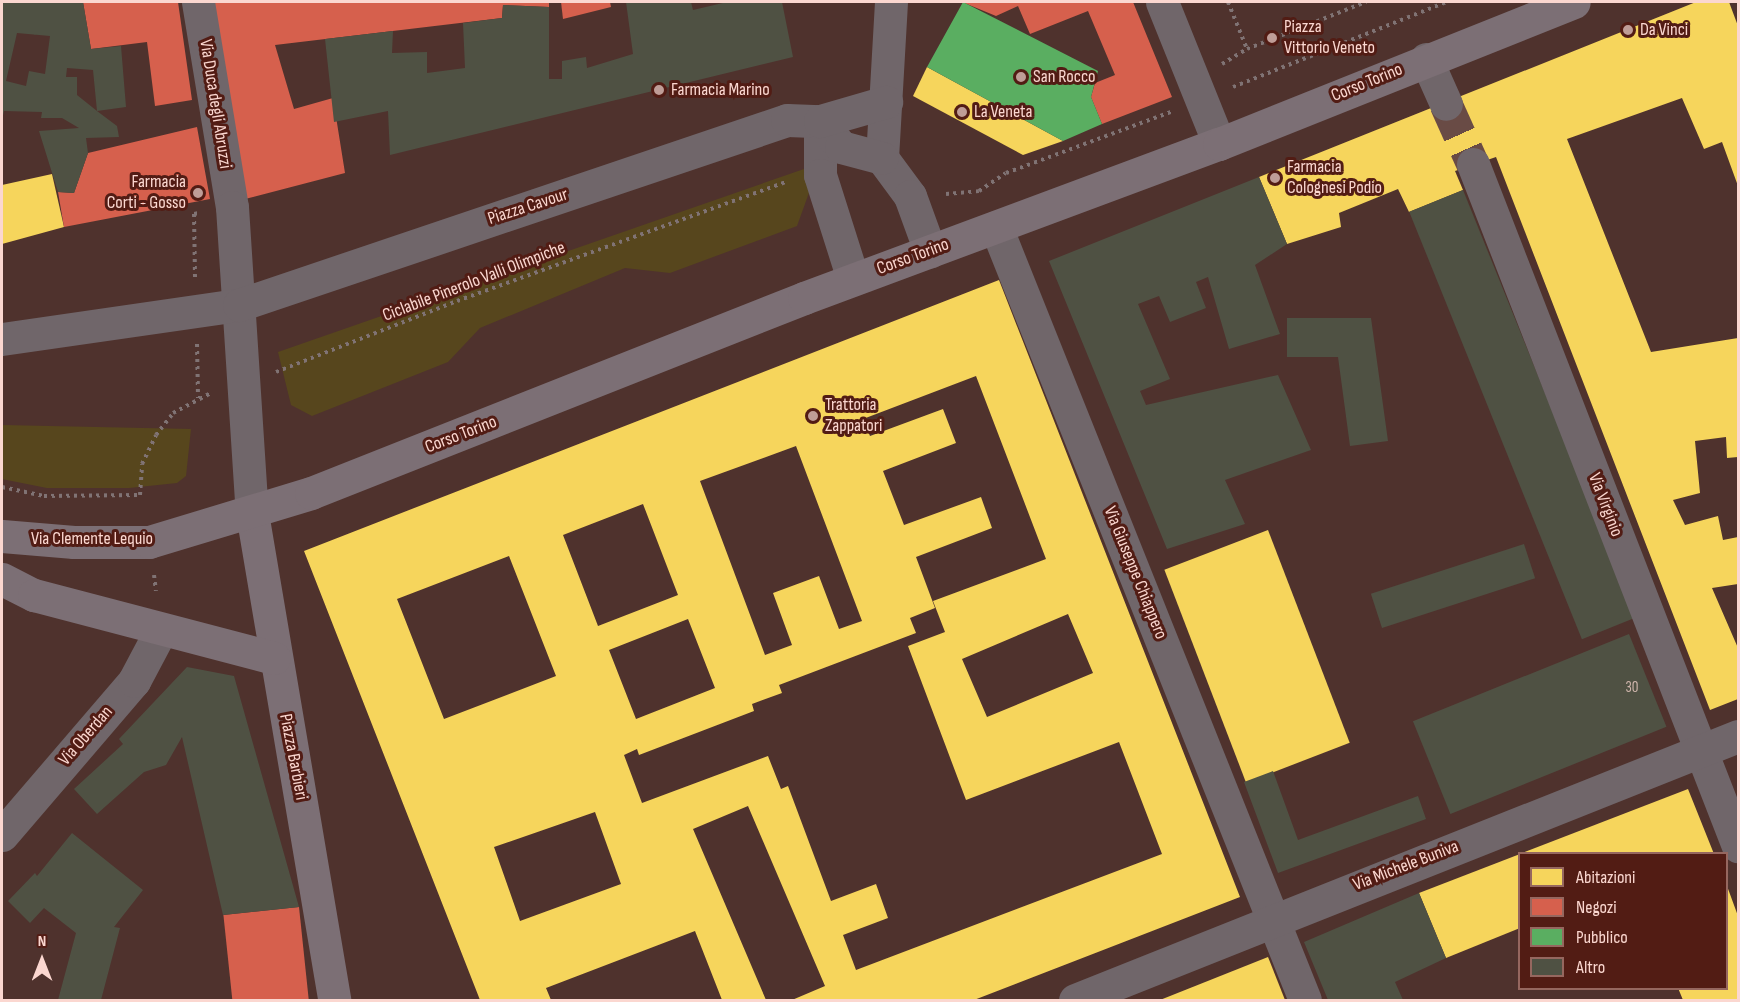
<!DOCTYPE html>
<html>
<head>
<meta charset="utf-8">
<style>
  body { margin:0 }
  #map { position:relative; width:1740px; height:1002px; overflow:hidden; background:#4f322d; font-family:"Sofia Sans Condensed",sans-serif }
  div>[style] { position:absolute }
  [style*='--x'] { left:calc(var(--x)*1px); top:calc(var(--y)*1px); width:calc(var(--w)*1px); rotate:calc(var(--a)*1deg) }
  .green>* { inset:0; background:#57461d }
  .homes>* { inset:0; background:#f6d55c; transform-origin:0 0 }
  .shops>* { inset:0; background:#d6604d; transform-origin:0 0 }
  .public>* { inset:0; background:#5aae61 }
  .building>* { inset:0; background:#4f5143; transform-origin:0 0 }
  .street-tunnel>* { height:33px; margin-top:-16.5px; transform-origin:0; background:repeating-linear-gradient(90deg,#694b45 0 33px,transparent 0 49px) }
  .path>* { height:4px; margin-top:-2px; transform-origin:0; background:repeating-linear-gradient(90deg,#807374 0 3px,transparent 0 7.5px) }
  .street>* { height:33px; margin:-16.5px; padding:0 16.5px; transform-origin:16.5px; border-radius:16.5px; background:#70666a }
  .secondary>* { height:33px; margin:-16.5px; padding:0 16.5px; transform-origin:16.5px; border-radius:16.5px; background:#7c6f75 }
  .dots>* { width:16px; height:16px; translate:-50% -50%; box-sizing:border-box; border:3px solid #521c14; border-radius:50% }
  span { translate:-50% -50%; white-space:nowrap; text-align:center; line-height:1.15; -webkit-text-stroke:6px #521c14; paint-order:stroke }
  .number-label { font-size:15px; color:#d0b6ad }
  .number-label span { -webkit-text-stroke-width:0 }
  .poi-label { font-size:18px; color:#fbd7d0 }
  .left { translate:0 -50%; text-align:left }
  .right { translate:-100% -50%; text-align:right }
  .street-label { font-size:18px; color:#fbd7d0 }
  .frame { position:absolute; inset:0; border:3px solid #fbd7d0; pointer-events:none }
  .legend { position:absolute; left:1518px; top:852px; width:210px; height:138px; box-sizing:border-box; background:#521c14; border:2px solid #96675f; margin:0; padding:8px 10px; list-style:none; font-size:18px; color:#fbd7d0 }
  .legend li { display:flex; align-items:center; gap:12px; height:30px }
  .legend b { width:30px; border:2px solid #96675f }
  .north { position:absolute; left:12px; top:930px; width:60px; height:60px; -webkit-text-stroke:4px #521c14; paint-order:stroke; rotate:0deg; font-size:16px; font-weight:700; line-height:24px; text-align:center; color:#fbd7d0 }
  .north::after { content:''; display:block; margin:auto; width:21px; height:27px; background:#fbd7d0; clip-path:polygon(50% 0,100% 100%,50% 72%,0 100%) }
</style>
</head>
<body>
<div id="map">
  <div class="green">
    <i style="clip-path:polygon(804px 169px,810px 190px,797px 226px,670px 273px,625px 268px,480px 328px,448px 362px,312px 416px,291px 405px,278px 352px)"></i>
    <i style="clip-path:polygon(2px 425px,191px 429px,186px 476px,177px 483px,129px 488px,47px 488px,2px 479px)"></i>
  </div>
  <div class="homes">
    <i style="clip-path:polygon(1696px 2px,1729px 2px,1738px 26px,1738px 186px,1722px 142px,1704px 149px,1682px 98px,1567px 139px,1651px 352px,1738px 338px,1738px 457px,1727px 458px,1726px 437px,1695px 441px,1700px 493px,1673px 500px,1685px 525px,1718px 516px,1723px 540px,1738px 537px,1738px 584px,1712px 588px,1738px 648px,1738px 699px,1710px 710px,1496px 157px,1455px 171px,1463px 190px,1409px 212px,1398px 189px,1339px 213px,1341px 227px,1287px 244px,1259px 177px)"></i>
    <i style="clip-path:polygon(927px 67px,1063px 141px,1023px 155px,913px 96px)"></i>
    <i style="clip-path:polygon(52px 174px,64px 227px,2px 244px,2px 185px)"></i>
    <i style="clip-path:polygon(evenodd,999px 280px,1240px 897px,974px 1000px,792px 1000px,825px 986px,748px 806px,693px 829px,766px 1000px,722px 1000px,695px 931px,546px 988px,551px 1000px,480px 1000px,304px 551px,999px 280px,976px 376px,1046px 559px,933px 601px,945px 632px,908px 646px,966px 800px,1119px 742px,1162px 854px,856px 970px,843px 935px,888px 918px,876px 884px,831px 901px,788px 786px,781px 789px,768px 756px,642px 803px,624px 755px,637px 749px,639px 755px,754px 711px,752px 704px,782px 693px,779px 685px,916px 633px,910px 618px,935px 608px,916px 557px,992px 528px,981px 497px,904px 525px,883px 471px,956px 443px,943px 409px,870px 436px,863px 419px,976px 376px,999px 280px,796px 446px,862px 621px,839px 629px,819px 576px,773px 593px,792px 645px,765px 655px,700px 481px,796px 446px,999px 280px,643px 504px,678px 595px,598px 626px,563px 535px,643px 504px,999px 280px,509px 556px,556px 676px,444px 719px,397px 599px,509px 556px,999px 280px,1068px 614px,1093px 673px,987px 717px,962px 659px,1068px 614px,999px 280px,688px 619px,715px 688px,636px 719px,609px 650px,688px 619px,999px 280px,595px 812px,621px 884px,520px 921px,494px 847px,595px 812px)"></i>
    <i style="left:1268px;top:530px;width:228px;height:111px;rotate:69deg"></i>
    <i style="clip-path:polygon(1688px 789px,1714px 854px,1522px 854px,1522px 853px)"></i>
    <i style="clip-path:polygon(1520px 854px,1520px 928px,1446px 958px,1419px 893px)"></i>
    <i style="clip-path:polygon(1727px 886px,1738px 916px,1738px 1000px,1683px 1000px,1678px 988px,1726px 988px)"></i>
    <i style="clip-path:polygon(1268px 957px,1285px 1000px,1160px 1000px)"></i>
  </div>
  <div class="shops">
    <i style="clip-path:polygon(83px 2px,178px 2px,192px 100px,155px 106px,147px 42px,91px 49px)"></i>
    <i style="clip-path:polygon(211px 2px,549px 2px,549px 7px,503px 5px,502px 18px,275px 45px,294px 109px,333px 98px,345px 173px,245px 199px)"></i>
    <i style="clip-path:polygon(561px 2px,610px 2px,611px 7px,563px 19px)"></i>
    <i style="clip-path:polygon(962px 2px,1133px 2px,1172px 97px,1102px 124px,1091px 97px,1095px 83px,1115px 75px,1088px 11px,1030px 34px,1018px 6px,996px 16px)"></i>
    <i style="clip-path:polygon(197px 127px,210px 199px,64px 227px,58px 192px,74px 193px,88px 153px)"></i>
    <i style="left:299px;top:907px;width:94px;height:76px;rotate:84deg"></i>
  </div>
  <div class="public">
    <i style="clip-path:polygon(963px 2px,1098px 71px,1091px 97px,1102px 124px,1063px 141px,927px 67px)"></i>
  </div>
  <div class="building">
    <i style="clip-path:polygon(evenodd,2px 2px,83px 2px,91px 49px,121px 46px,126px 107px,97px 111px,117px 126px,119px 137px,86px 138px,88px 153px,74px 193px,58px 192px,39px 131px,79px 128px,62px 118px,41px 118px,42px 112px,4px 111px,2px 120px,2px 2px,17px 33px,50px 36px,45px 74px,29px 71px,26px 86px,6px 81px,17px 33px,2px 2px,67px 68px,93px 70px,97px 111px,77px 95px,77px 77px,66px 77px,67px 68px)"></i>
    <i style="clip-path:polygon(626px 2px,691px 2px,693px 10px,727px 2px,782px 2px,793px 57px,390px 155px,388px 111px,334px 122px,325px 39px,393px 31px,392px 53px,427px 52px,427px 73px,465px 68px,463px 23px,502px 18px,503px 5px,549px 7px,549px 79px,562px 79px,562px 61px,586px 57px,587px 68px,633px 54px)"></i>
    <i style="clip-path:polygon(1259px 177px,1287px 244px,1255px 265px,1280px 334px,1229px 349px,1208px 277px,1196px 282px,1206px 308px,1170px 322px,1159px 296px,1138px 304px,1170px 379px,1140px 391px,1146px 405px,1278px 375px,1311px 450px,1225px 480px,1245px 524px,1167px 549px,1049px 261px)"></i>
    <i style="left:1463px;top:190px;width:461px;height:58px;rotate:68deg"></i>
    <i style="clip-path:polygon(1287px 318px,1371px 318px,1388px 441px,1350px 446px,1338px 357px,1287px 357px)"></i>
    <i style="left:1524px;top:544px;width:36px;height:161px;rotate:72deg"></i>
    <i style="left:1629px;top:634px;width:100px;height:233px;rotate:68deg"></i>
    <i style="clip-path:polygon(187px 667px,234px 676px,299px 907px,223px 915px,182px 737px,166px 765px,144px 772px,97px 814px,74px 789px,123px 744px,119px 739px)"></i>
    <i style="clip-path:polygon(1273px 771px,1298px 840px,1418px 796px,1426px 819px,1278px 873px,1244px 782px)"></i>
    <i style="clip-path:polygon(72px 833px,143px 890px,114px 927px,120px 928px,101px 1000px,58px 1000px,76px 933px,44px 908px,30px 923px,8px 901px,35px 873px,37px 876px)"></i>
    <i style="clip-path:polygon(1419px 893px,1446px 958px,1395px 982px,1403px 1000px,1328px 1000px,1304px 942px)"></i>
  </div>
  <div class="street-tunnel">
    <i style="--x:1446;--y:104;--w:66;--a:65.8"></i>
  </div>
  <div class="path">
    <i style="--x:1228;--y:2;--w:51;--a:68"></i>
    <i style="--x:1247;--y:49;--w:128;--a:-21.6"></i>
    <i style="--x:1222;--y:64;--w:29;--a:-31"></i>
    <i style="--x:1233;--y:87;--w:230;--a:-21.7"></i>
    <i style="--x:946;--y:194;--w:33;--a:-5"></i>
    <i style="--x:979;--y:191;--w:32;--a:-34"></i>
    <i style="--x:1006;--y:173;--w:176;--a:-20.3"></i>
    <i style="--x:195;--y:277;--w:63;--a:-90.9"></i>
    <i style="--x:194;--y:214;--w:5;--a:-11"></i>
    <i style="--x:197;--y:344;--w:54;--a:88.9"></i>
    <i style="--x:276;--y:372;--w:194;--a:-21.4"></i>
    <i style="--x:457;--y:301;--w:350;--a:-19.9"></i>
    <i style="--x:2;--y:487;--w:43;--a:12.1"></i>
    <i style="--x:44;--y:496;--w:96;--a:-0.6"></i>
    <i style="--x:140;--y:495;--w:31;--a:-86"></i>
    <i style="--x:142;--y:464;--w:32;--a:-64"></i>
    <i style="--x:156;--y:435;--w:28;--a:-52"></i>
    <i style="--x:173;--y:413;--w:41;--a:-27.8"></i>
    <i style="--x:154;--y:575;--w:16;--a:83"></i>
  </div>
  <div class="street">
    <i style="--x:198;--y:2;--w:208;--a:80.6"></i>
    <i style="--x:232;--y:207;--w:307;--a:86.3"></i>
    <i style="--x:891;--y:2;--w:156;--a:93.3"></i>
    <i style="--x:882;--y:158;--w:47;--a:53.6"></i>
    <i style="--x:910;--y:196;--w:59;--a:70"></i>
    <i style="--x:1162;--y:2;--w:153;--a:68.1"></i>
    <i style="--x:1426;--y:59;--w:49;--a:66"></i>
    <i style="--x:820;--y:121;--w:54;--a:90"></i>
    <i style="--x:820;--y:175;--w:109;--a:72.4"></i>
    <i style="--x:820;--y:121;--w:33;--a:51"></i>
    <i style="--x:841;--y:147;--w:42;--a:15"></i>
    <i style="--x:1473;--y:164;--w:732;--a:68.77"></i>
    <i style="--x:996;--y:227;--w:832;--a:68.21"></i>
    <i style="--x:2;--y:339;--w:239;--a:-8.2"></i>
    <i style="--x:239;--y:305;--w:578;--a:-18.65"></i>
    <i style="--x:787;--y:120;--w:33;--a:2"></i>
    <i style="--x:820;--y:121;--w:69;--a:-16.1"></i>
    <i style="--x:2;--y:835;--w:203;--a:-49.4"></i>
    <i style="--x:134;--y:681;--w:58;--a:-62.1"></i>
    <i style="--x:1075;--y:1000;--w:714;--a:-21.71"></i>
  </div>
  <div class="secondary">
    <i style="--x:252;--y:513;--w:494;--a:80.4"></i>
    <i style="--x:2;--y:536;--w:72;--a:4.8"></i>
    <i style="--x:74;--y:542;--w:75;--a:0"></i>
    <i style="--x:149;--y:542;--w:169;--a:-16.8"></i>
    <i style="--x:311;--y:493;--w:530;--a:-21.58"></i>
    <i style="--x:804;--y:298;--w:443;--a:-20.4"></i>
    <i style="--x:1219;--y:144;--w:382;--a:-21.8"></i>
    <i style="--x:2;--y:579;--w:36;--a:27"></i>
    <i style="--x:34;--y:595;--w:248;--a:14.7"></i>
  </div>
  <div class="dots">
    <i style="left:1628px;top:30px;background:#bf9d97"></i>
    <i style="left:1272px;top:38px;background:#bf9d97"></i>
    <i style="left:1021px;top:77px;background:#bf9d97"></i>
    <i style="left:659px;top:90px;background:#bf9d97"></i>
    <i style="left:962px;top:112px;background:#bf9d97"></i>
    <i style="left:1275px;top:178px;background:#bf9d97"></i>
    <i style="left:198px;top:193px;background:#bf9d97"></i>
    <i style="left:813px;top:416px;background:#bf9d97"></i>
  </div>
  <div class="number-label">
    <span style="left:1632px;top:688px">30</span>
  </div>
  <div class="poi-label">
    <span class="left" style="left:1284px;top:38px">Piazza<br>Vittorio Veneto</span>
    <span class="left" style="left:1640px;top:30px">Da Vinci</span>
    <span class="left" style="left:1033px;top:77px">San Rocco</span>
    <span class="left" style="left:671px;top:90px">Farmacia Marino</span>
    <span class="left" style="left:974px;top:112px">La Veneta</span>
    <span class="left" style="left:1287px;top:178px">Farmacia<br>Colognesi Podio</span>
    <span class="right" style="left:186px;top:193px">Farmacia<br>Corti - Gosso</span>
    <span class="left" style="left:825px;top:416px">Trattoria<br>Zappatori</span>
  </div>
  <div class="street-label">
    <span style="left:1367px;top:83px;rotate:-22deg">Corso Torino</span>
    <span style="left:215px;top:104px;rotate:81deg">Via Duca degli Abruzzi</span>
    <span style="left:528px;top:207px;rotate:-18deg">Piazza Cavour</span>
    <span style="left:913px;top:257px;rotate:-20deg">Corso Torino</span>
    <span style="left:474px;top:282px;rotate:-21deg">Ciclabile Pinerolo Valli Olimpiche</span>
    <span style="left:461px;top:435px;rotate:-21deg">Corso Torino</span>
    <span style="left:1605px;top:505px;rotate:69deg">Via Virginio</span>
    <span style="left:92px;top:539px">Via Clemente Lequio</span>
    <span style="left:1135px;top:573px;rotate:68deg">Via Giuseppe Chiappero</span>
    <span style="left:86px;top:736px;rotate:-49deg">Via Oberdan</span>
    <span style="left:293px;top:757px;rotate:79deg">Piazza Barbieri</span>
    <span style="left:1406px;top:866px;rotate:-21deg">Via Michele Buniva</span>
  </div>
  <div class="frame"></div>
  <ul class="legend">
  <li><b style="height:16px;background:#f6d55c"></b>Abitazioni</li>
  <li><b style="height:16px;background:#d6604d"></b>Negozi</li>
  <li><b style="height:16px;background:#5aae61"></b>Pubblico</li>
  <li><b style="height:16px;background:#4f5143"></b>Altro</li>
  </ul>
  <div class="north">N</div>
</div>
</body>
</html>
